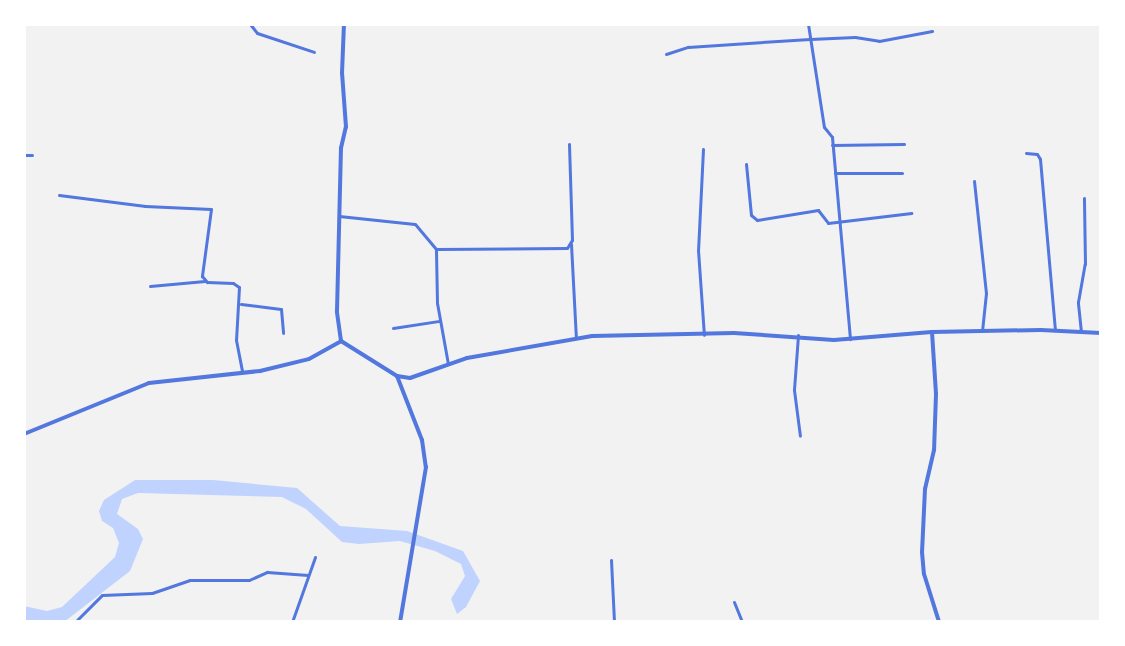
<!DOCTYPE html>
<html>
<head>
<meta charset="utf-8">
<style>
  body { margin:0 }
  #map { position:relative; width:1125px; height:646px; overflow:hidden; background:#f2f2f2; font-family:"Work Sans",sans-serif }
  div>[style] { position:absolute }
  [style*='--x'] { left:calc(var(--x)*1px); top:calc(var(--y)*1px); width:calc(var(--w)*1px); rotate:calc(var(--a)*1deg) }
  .water>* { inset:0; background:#bfd3fe }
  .minor>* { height:3px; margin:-1.5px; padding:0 1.5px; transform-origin:1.5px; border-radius:1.5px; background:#5277de }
  .tertiary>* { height:4px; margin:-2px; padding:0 2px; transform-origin:2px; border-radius:2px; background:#5277de }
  span { translate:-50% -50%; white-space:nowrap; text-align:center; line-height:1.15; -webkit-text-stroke:6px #fff; paint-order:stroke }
  .frame { position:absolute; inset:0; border:26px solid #fff; pointer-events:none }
</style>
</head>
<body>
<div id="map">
  <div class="water">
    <i style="clip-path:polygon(135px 480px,213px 480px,297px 488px,340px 526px,407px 531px,463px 551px,480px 581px,466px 607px,457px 614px,451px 599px,465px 576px,461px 564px,435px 551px,400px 541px,359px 544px,342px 542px,306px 509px,282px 497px,138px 493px,122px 499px,117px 514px,138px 529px,143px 539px,130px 571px,64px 622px,24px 622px,24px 606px,47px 611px,62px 607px,115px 557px,119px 543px,113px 528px,102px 521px,99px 511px,104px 500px)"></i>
  </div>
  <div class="minor">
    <i style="--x:250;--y:24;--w:11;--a:52"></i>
    <i style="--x:257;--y:33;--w:60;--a:18.4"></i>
    <i style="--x:808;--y:24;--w:104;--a:81.2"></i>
    <i style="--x:824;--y:127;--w:13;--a:51"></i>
    <i style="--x:832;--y:137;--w:203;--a:84.9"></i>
    <i style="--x:666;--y:54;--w:23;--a:-18"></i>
    <i style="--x:688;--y:47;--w:122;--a:-3.8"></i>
    <i style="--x:810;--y:39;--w:45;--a:-2.5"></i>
    <i style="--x:855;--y:37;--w:24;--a:9"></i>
    <i style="--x:879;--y:41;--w:54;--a:-10.7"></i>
    <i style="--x:832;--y:145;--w:72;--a:-0.8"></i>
    <i style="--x:703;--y:149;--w:101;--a:92.8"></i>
    <i style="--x:698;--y:250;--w:85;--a:86"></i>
    <i style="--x:1026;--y:153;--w:11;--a:5"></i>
    <i style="--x:1037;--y:154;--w:6;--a:59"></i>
    <i style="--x:1040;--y:159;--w:172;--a:85"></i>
    <i style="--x:24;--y:155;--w:8;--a:0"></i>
    <i style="--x:746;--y:164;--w:51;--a:84.4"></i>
    <i style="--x:751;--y:215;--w:8;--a:40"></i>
    <i style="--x:757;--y:220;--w:62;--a:-9.3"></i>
    <i style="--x:818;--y:210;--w:16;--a:52"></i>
    <i style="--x:828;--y:223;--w:84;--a:-6.9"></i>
    <i style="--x:835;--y:173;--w:67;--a:0"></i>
    <i style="--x:974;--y:181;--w:113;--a:83.9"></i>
    <i style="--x:986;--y:293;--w:37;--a:96"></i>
    <i style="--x:59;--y:195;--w:87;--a:7.3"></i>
    <i style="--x:145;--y:206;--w:66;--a:2.6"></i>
    <i style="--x:211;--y:209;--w:68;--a:97.7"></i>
    <i style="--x:202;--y:276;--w:8;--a:50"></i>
    <i style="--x:207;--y:282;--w:26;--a:2"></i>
    <i style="--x:233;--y:283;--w:7;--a:34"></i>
    <i style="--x:239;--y:287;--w:53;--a:93.2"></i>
    <i style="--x:236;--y:340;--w:33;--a:79"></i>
    <i style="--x:339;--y:216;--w:76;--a:6"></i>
    <i style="--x:415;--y:224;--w:33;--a:50"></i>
    <i style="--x:571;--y:244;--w:94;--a:87"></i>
    <i style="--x:150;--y:286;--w:55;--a:-5.2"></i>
    <i style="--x:241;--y:304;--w:40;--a:7.1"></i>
    <i style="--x:281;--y:309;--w:24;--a:85"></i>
    <i style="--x:393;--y:328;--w:47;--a:-8.7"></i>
    <i style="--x:1081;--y:332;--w:30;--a:-96"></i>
    <i style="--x:1078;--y:302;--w:39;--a:-80"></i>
    <i style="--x:1085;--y:264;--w:66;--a:-90.9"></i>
    <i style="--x:798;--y:335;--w:55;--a:94.2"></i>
    <i style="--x:794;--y:390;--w:46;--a:82.6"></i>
    <i style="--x:448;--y:364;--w:62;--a:-100.2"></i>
    <i style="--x:437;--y:303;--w:54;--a:-91.1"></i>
    <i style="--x:436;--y:249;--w:131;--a:-0.4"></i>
    <i style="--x:567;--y:248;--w:9;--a:-58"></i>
    <i style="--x:572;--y:240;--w:96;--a:-91.8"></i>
    <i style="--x:611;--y:560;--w:62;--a:87.2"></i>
    <i style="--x:734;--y:602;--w:22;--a:68"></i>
    <i style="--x:75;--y:622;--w:38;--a:-45"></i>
    <i style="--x:102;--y:595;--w:50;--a:-2.3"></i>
    <i style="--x:152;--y:593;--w:40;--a:-18.9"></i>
    <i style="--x:190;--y:580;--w:59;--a:0"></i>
    <i style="--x:249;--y:580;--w:20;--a:-24"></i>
    <i style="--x:267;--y:572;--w:41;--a:4.2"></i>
    <i style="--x:292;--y:622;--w:69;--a:-70.5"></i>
  </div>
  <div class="tertiary">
    <i style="--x:932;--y:332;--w:109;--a:-1.1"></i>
    <i style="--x:1041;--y:330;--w:60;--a:2.9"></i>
    <i style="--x:341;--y:341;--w:66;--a:32"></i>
    <i style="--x:397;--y:376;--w:13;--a:9"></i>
    <i style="--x:410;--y:378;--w:60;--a:-19.3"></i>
    <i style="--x:467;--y:358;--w:127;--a:-10"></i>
    <i style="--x:592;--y:336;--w:142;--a:-1.2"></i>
    <i style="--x:734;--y:333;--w:100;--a:4"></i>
    <i style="--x:834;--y:340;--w:98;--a:-4.7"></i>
    <i style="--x:932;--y:332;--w:62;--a:86.3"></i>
    <i style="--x:936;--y:394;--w:56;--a:92"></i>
    <i style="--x:934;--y:450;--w:40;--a:103"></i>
    <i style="--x:925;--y:489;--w:63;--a:92.7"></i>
    <i style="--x:922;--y:552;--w:22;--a:85"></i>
    <i style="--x:924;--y:574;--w:50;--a:72.6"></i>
    <i style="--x:341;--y:341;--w:30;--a:-98"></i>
    <i style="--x:337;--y:311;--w:163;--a:-88.6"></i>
    <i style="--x:341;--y:148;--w:22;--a:-77"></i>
    <i style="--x:346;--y:127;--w:54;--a:-94.2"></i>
    <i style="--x:342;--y:73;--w:49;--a:-87.7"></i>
    <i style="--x:397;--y:376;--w:69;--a:68.7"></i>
    <i style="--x:422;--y:440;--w:27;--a:82"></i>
    <i style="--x:426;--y:467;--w:157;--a:99.5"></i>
    <i style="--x:24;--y:434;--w:135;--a:-22.2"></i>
    <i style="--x:149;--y:383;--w:112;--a:-6.2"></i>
    <i style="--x:260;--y:371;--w:50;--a:-13.8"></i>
    <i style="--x:309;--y:359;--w:37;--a:-29"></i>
  </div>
  <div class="frame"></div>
</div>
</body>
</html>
